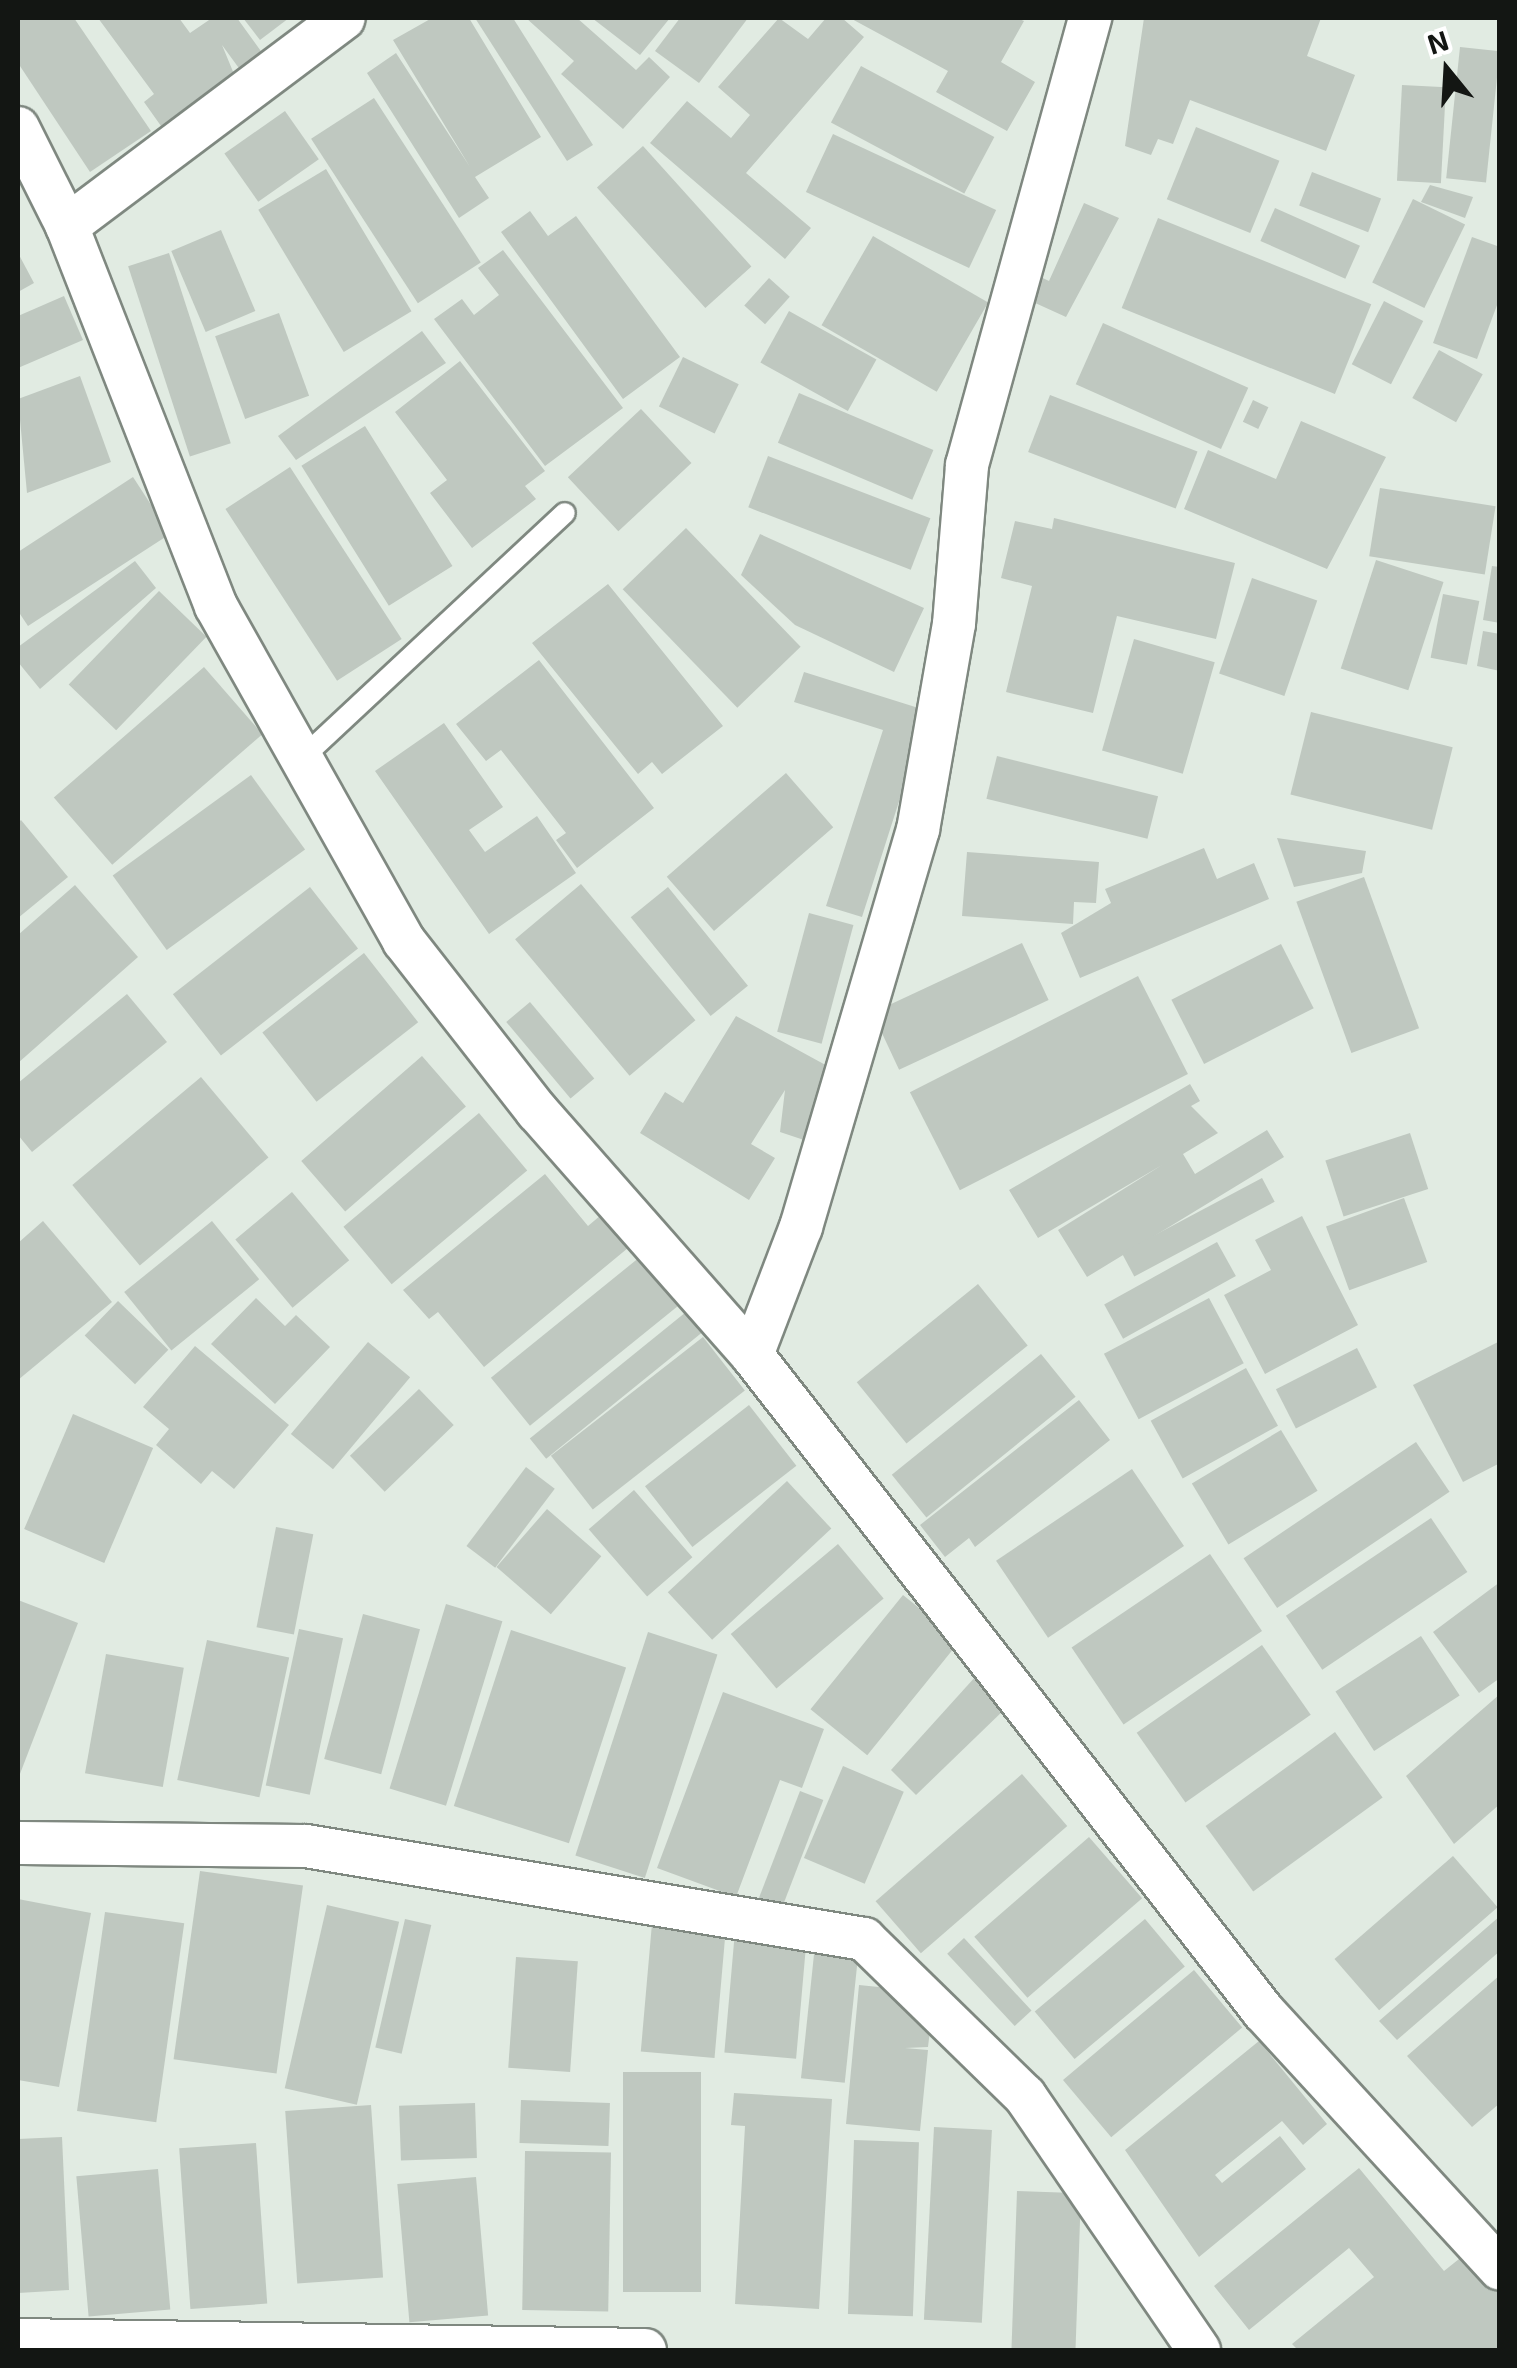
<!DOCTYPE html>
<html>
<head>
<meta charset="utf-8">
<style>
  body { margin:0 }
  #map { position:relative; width:1517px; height:2368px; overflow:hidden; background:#e1ebe2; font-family:"Exo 2",sans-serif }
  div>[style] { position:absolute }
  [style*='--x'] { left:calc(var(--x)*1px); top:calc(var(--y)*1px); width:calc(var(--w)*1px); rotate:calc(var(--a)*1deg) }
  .building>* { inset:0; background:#bfc8c0; transform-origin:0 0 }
  .roads { filter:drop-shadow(2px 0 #7f8880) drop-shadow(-2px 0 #7f8880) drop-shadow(0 2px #7f8880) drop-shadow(0 -2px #7f8880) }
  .service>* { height:20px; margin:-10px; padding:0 10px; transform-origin:10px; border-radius:10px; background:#fff }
  .minor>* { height:42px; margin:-21px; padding:0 21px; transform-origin:21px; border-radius:21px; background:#fff }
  span { translate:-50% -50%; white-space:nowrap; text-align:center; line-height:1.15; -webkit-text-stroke:9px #fff; paint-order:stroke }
  .frame { position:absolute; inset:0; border:20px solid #131613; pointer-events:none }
  .north { position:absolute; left:1397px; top:20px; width:100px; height:100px; -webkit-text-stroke:8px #fff; paint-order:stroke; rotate:342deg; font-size:28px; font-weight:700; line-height:40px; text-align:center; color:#131613 }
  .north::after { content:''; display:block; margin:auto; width:35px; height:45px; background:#131613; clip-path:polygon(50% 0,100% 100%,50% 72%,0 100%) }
</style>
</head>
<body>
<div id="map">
  <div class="building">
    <i style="clip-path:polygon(18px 18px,74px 18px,151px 131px,90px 172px,18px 63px)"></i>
    <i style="clip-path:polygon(98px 18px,179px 18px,190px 33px,212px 18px,237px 18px,263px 54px,241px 71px,222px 45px,234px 74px,161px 126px,144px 102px,154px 94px)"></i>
    <i style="clip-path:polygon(243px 18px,289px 18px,260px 40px)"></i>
    <i style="clip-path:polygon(432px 18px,469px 18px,541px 137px,475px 177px,489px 198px,459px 218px,367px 73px,396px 53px,470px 167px,393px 40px)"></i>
    <i style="clip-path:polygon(475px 18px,513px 18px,593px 145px,567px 161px)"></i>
    <i style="clip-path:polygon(526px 18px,577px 18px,636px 70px,649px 57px,670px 77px,623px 129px,561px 74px,574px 61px)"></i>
    <i style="clip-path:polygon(592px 18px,670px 18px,640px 55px)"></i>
    <i style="clip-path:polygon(680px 18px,748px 18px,699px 83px,655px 51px)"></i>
    <i style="clip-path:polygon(779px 18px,808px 39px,826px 18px,842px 18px,864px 37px,746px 173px,811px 228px,785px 259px,650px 143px,687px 101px,731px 138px,750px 115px,718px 87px)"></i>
    <i style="clip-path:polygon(850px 18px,1017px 18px,1024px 21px,1001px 62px,1035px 82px,1007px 131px,936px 92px,948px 71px)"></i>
    <i style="clip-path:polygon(1144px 18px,1321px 18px,1307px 56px,1355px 75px,1326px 151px,1190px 100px,1173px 144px,1158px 139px,1151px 155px,1125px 146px)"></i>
    <i style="left:1460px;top:47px;width:40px;height:132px;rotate:6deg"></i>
    <i style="left:861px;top:66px;width:151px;height:64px;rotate:28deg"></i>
    <i style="left:1402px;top:85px;width:44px;height:96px;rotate:3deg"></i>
    <i style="left:374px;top:98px;width:196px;height:75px;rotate:57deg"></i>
    <i style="left:285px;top:111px;width:59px;height:74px;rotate:55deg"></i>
    <i style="left:1196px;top:127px;width:90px;height:78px;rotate:22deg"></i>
    <i style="left:833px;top:134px;width:180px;height:64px;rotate:25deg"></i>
    <i style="left:643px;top:146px;width:162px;height:62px;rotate:48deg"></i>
    <i style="left:326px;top:169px;width:166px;height:79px;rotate:59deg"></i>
    <i style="left:1312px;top:172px;width:74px;height:36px;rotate:21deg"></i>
    <i style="clip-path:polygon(1430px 185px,1473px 197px,1465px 218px,1421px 202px)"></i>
    <i style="left:1413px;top:199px;width:58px;height:93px;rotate:26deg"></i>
    <i style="clip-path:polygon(1084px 203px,1119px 218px,1066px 317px,1022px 297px,1032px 273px,1049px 281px)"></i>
    <i style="left:1275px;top:208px;width:93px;height:36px;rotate:24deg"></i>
    <i style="clip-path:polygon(530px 211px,548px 236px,576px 216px,680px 357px,623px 399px,501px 232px)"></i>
    <i style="left:1158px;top:218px;width:230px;height:97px;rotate:22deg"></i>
    <i style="left:221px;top:230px;width:88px;height:54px;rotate:67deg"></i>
    <i style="left:873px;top:236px;width:133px;height:103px;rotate:30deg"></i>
    <i style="clip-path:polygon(1472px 237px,1500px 247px,1500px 297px,1477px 359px,1433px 343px)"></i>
    <i style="clip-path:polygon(503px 250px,623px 408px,545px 466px,434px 319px,462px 299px,474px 315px,499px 295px,478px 268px)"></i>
    <i style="clip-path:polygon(18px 253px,34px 283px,18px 292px)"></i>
    <i style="left:169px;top:253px;width:200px;height:43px;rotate:72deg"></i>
    <i style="left:769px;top:278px;width:28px;height:37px;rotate:42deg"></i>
    <i style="clip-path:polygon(64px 296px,83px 340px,18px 368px,18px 316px)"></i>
    <i style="left:1384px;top:301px;width:44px;height:71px;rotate:27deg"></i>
    <i style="left:789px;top:311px;width:100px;height:59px;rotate:29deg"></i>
    <i style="left:279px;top:313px;width:88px;height:68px;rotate:70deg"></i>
    <i style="left:1103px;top:323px;width:159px;height:67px;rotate:24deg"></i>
    <i style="clip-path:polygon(422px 331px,446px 363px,296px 460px,278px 436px)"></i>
    <i style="left:1439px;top:350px;width:50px;height:55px;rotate:29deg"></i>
    <i style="left:683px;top:357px;width:62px;height:55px;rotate:26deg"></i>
    <i style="clip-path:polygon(460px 361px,545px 471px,525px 486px,536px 499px,472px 548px,430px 493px,447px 480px,395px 412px)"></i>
    <i style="clip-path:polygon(80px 376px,111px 462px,27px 493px,18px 399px)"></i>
    <i style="left:799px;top:393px;width:146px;height:54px;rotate:23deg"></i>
    <i style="left:1050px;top:395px;width:158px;height:61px;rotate:21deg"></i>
    <i style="left:1253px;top:400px;width:17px;height:24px;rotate:25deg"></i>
    <i style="left:641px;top:409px;width:74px;height:100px;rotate:47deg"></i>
    <i style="clip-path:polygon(1301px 421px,1386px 457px,1327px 569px,1184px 509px,1208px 450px,1276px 479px)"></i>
    <i style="left:365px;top:426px;width:165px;height:75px;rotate:58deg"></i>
    <i style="left:768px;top:456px;width:174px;height:55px;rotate:21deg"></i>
    <i style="left:290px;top:467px;width:205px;height:77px;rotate:57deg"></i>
    <i style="clip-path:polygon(133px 477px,170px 534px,28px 626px,18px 611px,18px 552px)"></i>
    <i style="left:1380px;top:488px;width:117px;height:69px;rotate:9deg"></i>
    <i style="clip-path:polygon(1054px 518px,1235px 563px,1216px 639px,1117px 616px,1093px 713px,1006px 692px,1032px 586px,1001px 578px,1015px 521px,1052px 529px)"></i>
    <i style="left:686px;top:528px;width:165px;height:88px;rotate:46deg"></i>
    <i style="clip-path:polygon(760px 534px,924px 608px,894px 672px,795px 625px,741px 575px)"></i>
    <i style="left:1376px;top:560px;width:71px;height:114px;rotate:18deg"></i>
    <i style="clip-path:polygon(135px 561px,156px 588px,40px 689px,18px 662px,18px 647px)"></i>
    <i style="clip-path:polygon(1492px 566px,1500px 567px,1500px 623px,1483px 620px)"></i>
    <i style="left:1252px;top:578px;width:69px;height:101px;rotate:19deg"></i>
    <i style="clip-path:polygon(608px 584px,723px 726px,662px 774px,652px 762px,638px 774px,532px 643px)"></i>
    <i style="left:159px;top:591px;width:66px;height:130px;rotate:44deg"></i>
    <i style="left:1443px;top:594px;width:37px;height:65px;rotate:11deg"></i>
    <i style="clip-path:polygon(1483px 631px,1500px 634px,1500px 671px,1477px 666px)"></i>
    <i style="left:1134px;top:639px;width:84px;height:116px;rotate:16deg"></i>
    <i style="clip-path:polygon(539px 660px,654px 808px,577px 868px,556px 840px,566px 833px,501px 750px,486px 761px,456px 724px)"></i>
    <i style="left:204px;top:667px;width:89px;height:199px;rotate:49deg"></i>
    <i style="clip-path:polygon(804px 672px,928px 711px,862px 917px,826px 906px,883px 730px,794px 702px)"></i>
    <i style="left:1311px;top:712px;width:146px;height:85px;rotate:14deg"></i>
    <i style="clip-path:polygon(444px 723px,503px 807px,469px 830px,485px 852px,537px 816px,576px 873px,489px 934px,375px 771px)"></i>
    <i style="left:997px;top:756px;width:166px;height:44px;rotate:14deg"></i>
    <i style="left:786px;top:773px;width:72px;height:158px;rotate:49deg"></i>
    <i style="left:251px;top:775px;width:92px;height:171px;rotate:54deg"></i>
    <i style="clip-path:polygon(21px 820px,68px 877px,18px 918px,18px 823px)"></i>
    <i style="clip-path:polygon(1277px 838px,1366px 851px,1362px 873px,1294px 887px)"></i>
    <i style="clip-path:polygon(1204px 848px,1217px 879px,1254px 863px,1269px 899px,1080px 978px,1061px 933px,1111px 903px,1105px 889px)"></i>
    <i style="clip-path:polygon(967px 852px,1099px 862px,1096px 903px,1074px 902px,1073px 924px,962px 916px)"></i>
    <i style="left:1364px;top:877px;width:161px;height:72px;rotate:70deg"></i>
    <i style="left:581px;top:884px;width:178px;height:86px;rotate:50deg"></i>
    <i style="clip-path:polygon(75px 885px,138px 957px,18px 1063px,18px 935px)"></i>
    <i style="left:310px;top:887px;width:78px;height:174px;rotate:52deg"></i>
    <i style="left:668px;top:887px;width:127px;height:48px;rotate:51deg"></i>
    <i style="left:809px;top:913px;width:46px;height:123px;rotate:15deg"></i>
    <i style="left:1022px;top:943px;width:63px;height:165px;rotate:65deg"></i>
    <i style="left:1281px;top:944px;width:72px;height:123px;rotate:63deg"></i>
    <i style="left:364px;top:953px;width:88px;height:129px;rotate:52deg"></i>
    <i style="left:1138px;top:976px;width:110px;height:256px;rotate:63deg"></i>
    <i style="clip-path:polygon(127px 994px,167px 1042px,32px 1152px,18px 1135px,18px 1083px)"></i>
    <i style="left:530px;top:1002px;width:100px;height:31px;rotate:50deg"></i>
    <i style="clip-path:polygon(736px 1016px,831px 1068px,813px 1143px,780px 1132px,785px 1090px,751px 1144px,775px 1158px,749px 1200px,640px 1133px,665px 1092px,683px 1103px)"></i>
    <i style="left:422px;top:1056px;width:67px;height:160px;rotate:49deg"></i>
    <i style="left:201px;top:1077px;width:105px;height:168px;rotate:50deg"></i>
    <i style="clip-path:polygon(1190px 1084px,1200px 1101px,1191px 1106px,1218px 1133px,1183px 1154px,1195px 1174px,1267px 1130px,1284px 1157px,1087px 1277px,1058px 1230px,1162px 1165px,1038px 1238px,1009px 1190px)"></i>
    <i style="left:479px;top:1113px;width:75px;height:177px;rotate:50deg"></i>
    <i style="left:1410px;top:1133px;width:59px;height:89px;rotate:72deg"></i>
    <i style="clip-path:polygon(545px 1174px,588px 1226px,607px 1210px,634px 1243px,484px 1367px,438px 1312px,429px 1319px,403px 1290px)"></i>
    <i style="left:1262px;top:1178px;width:27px;height:159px;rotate:62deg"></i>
    <i style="left:292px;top:1192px;width:89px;height:74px;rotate:50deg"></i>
    <i style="left:1404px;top:1198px;width:68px;height:83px;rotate:70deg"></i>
    <i style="clip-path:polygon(1302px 1216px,1358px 1325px,1265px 1374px,1224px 1295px,1271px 1270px,1255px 1240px)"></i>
    <i style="clip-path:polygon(43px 1221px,112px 1302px,18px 1380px,18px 1243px)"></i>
    <i style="left:212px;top:1221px;width:75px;height:113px;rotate:51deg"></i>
    <i style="left:1217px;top:1242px;width:39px;height:129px;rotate:61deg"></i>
    <i style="left:651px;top:1248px;width:62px;height:206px;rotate:51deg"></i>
    <i style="left:978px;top:1284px;width:79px;height:156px;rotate:51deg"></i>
    <i style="clip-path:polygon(256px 1298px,285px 1326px,296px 1315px,330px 1347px,275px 1404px,211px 1344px)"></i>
    <i style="left:1209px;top:1298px;width:74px;height:119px;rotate:62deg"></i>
    <i style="left:118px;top:1301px;width:70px;height:48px;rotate:44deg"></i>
    <i style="left:686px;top:1312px;width:26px;height:201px;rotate:51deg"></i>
    <i style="left:703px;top:1337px;width:68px;height:193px;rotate:52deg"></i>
    <i style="clip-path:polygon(1500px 1341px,1500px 1463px,1463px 1482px,1413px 1385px)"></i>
    <i style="left:368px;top:1342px;width:55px;height:120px;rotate:40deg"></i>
    <i style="clip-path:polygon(195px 1346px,289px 1425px,234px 1489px,212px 1471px,201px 1484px,156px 1445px,169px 1429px,143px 1407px)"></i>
    <i style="left:1357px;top:1348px;width:44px;height:91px;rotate:63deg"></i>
    <i style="left:1041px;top:1354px;width:55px;height:192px;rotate:51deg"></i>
    <i style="left:1246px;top:1368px;width:66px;height:109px;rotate:61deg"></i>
    <i style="left:419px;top:1389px;width:50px;height:96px;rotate:46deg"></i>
    <i style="clip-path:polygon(1079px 1400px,1110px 1440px,975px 1547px,969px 1538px,945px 1557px,920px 1525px)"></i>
    <i style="left:749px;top:1405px;width:77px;height:132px;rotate:52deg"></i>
    <i style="left:73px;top:1414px;width:87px;height:125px;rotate:23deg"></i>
    <i style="left:1281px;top:1430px;width:71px;height:104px;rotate:59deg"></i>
    <i style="left:1416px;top:1442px;width:60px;height:208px;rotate:56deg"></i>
    <i style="left:526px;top:1467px;width:36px;height:99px;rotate:37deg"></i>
    <i style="left:1132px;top:1469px;width:93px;height:164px;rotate:56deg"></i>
    <i style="left:787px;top:1481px;width:65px;height:163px;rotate:47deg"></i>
    <i style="left:634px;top:1490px;width:89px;height:60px;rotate:49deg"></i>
    <i style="left:547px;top:1509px;width:72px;height:77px;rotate:41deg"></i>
    <i style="left:1431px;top:1518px;width:65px;height:175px;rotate:56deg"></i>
    <i style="left:276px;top:1527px;width:38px;height:102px;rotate:11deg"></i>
    <i style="left:838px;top:1544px;width:71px;height:140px;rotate:50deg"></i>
    <i style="left:1210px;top:1554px;width:93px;height:167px;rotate:56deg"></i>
    <i style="clip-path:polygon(1500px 1582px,1500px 1678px,1479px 1693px,1433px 1632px)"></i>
    <i style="left:903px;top:1595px;width:73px;height:147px;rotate:39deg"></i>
    <i style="clip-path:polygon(18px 1600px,78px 1623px,18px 1779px)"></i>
    <i style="left:446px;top:1604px;width:59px;height:193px;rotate:17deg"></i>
    <i style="left:363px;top:1614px;width:59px;height:150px;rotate:15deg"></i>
    <i style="left:299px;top:1629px;width:45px;height:160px;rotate:12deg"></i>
    <i style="left:511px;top:1630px;width:121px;height:185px;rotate:18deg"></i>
    <i style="left:648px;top:1632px;width:73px;height:235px;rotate:18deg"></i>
    <i style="left:1421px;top:1636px;width:71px;height:102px;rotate:57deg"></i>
    <i style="left:207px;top:1640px;width:84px;height:143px;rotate:12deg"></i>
    <i style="left:1262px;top:1645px;width:85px;height:153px;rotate:55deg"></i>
    <i style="left:106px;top:1654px;width:79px;height:121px;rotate:10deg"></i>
    <i style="clip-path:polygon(976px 1676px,1007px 1707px,916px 1795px,891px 1770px)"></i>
    <i style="clip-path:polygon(723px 1692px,824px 1729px,802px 1788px,780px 1780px,736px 1897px,657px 1868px)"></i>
    <i style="clip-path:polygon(1500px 1694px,1500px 1804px,1454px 1844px,1406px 1776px)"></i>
    <i style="left:1335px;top:1732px;width:81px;height:160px;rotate:54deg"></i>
    <i style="left:843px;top:1766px;width:66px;height:100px;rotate:23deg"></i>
    <i style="left:1022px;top:1774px;width:69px;height:194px;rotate:49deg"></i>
    <i style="left:800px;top:1791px;width:25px;height:121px;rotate:21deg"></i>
    <i style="left:1089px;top:1837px;width:81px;height:152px;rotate:49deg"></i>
    <i style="left:1453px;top:1856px;width:68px;height:157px;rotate:49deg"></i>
    <i style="left:200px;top:1871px;width:104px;height:190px;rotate:8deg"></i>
    <i style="clip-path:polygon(18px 1899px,91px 1913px,59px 2087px,18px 2080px)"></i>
    <i style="left:327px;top:1905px;width:74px;height:188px;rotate:13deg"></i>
    <i style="left:105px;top:1912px;width:80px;height:201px;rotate:8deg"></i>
    <i style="left:653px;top:1912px;width:74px;height:140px;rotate:5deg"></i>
    <i style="clip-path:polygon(1500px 1916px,1500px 1951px,1397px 2040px,1379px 2021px)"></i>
    <i style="left:405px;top:1919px;width:27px;height:132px;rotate:13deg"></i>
    <i style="left:1145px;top:1919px;width:62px;height:144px;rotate:50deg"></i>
    <i style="left:735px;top:1931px;width:72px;height:122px;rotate:5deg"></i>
    <i style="left:964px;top:1938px;width:99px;height:23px;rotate:47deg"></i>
    <i style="left:815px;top:1945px;width:44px;height:134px;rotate:6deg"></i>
    <i style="left:516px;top:1957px;width:62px;height:111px;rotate:4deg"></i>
    <i style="left:1194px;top:1970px;width:75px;height:171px;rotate:50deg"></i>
    <i style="clip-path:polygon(1500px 1975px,1500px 2103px,1472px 2127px,1407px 2056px)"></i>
    <i style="clip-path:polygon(859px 1985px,908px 1990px,933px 2005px,928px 2047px,905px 2048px,928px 2050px,920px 2131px,846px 2124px)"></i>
    <i style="clip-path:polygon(1259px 2041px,1327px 2124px,1303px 2145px,1282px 2121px,1215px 2175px,1222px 2183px,1280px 2136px,1306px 2169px,1199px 2257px,1125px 2150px)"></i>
    <i style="left:623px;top:2072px;width:78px;height:220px"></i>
    <i style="clip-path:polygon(734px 2093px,832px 2099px,819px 2309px,735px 2304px,745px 2126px,731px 2125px)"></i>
    <i style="left:521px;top:2100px;width:89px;height:43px;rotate:2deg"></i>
    <i style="left:475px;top:2103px;width:55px;height:76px;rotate:88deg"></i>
    <i style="left:371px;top:2105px;width:173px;height:86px;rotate:86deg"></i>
    <i style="left:934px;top:2127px;width:58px;height:193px;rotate:3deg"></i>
    <i style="clip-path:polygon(62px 2137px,69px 2290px,18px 2293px,18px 2139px)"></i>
    <i style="left:854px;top:2140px;width:65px;height:174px;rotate:2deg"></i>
    <i style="left:256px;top:2143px;width:161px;height:77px;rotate:86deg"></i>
    <i style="left:525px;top:2151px;width:86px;height:159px;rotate:1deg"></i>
    <i style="clip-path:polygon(1359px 2168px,1444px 2271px,1469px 2251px,1500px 2288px,1500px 2350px,1298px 2350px,1292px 2344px,1374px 2277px,1349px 2248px,1249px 2330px,1214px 2286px)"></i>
    <i style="left:158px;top:2169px;width:141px;height:82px;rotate:85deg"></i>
    <i style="left:476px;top:2177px;width:139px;height:79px;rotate:85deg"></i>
    <i style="left:1017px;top:2191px;width:64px;height:159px;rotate:2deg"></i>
  </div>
  <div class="roads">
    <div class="service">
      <i style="--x:300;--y:760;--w:362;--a:-43"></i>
    </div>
    <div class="minor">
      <i style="--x:18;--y:128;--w:110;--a:63.4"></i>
      <i style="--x:67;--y:226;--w:408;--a:68.6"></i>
      <i style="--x:216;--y:606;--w:384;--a:60.7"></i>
      <i style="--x:404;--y:941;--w:216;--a:52"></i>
      <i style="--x:537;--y:1111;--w:325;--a:48.6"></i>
      <i style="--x:752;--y:1355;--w:832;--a:52.08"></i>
      <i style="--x:1263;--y:2011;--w:350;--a:47.4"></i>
      <i style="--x:67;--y:226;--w:346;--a:-36.9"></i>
      <i style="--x:752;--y:1355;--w:137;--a:-69.1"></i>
      <i style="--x:801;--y:1227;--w:414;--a:-73.6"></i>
      <i style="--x:918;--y:830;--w:209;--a:-80.1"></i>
      <i style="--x:954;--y:624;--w:160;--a:-85.3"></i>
      <i style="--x:967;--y:465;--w:464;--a:-74.6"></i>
      <i style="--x:18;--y:1843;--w:288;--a:0.6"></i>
      <i style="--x:306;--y:1846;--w:566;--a:9.46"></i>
      <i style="--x:864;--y:1939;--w:225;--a:44.3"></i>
      <i style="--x:1025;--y:2096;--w:308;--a:55.6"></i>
      <i style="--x:18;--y:2340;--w:627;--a:0.91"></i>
    </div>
  </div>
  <div class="frame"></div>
  <div class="north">N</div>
</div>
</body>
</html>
